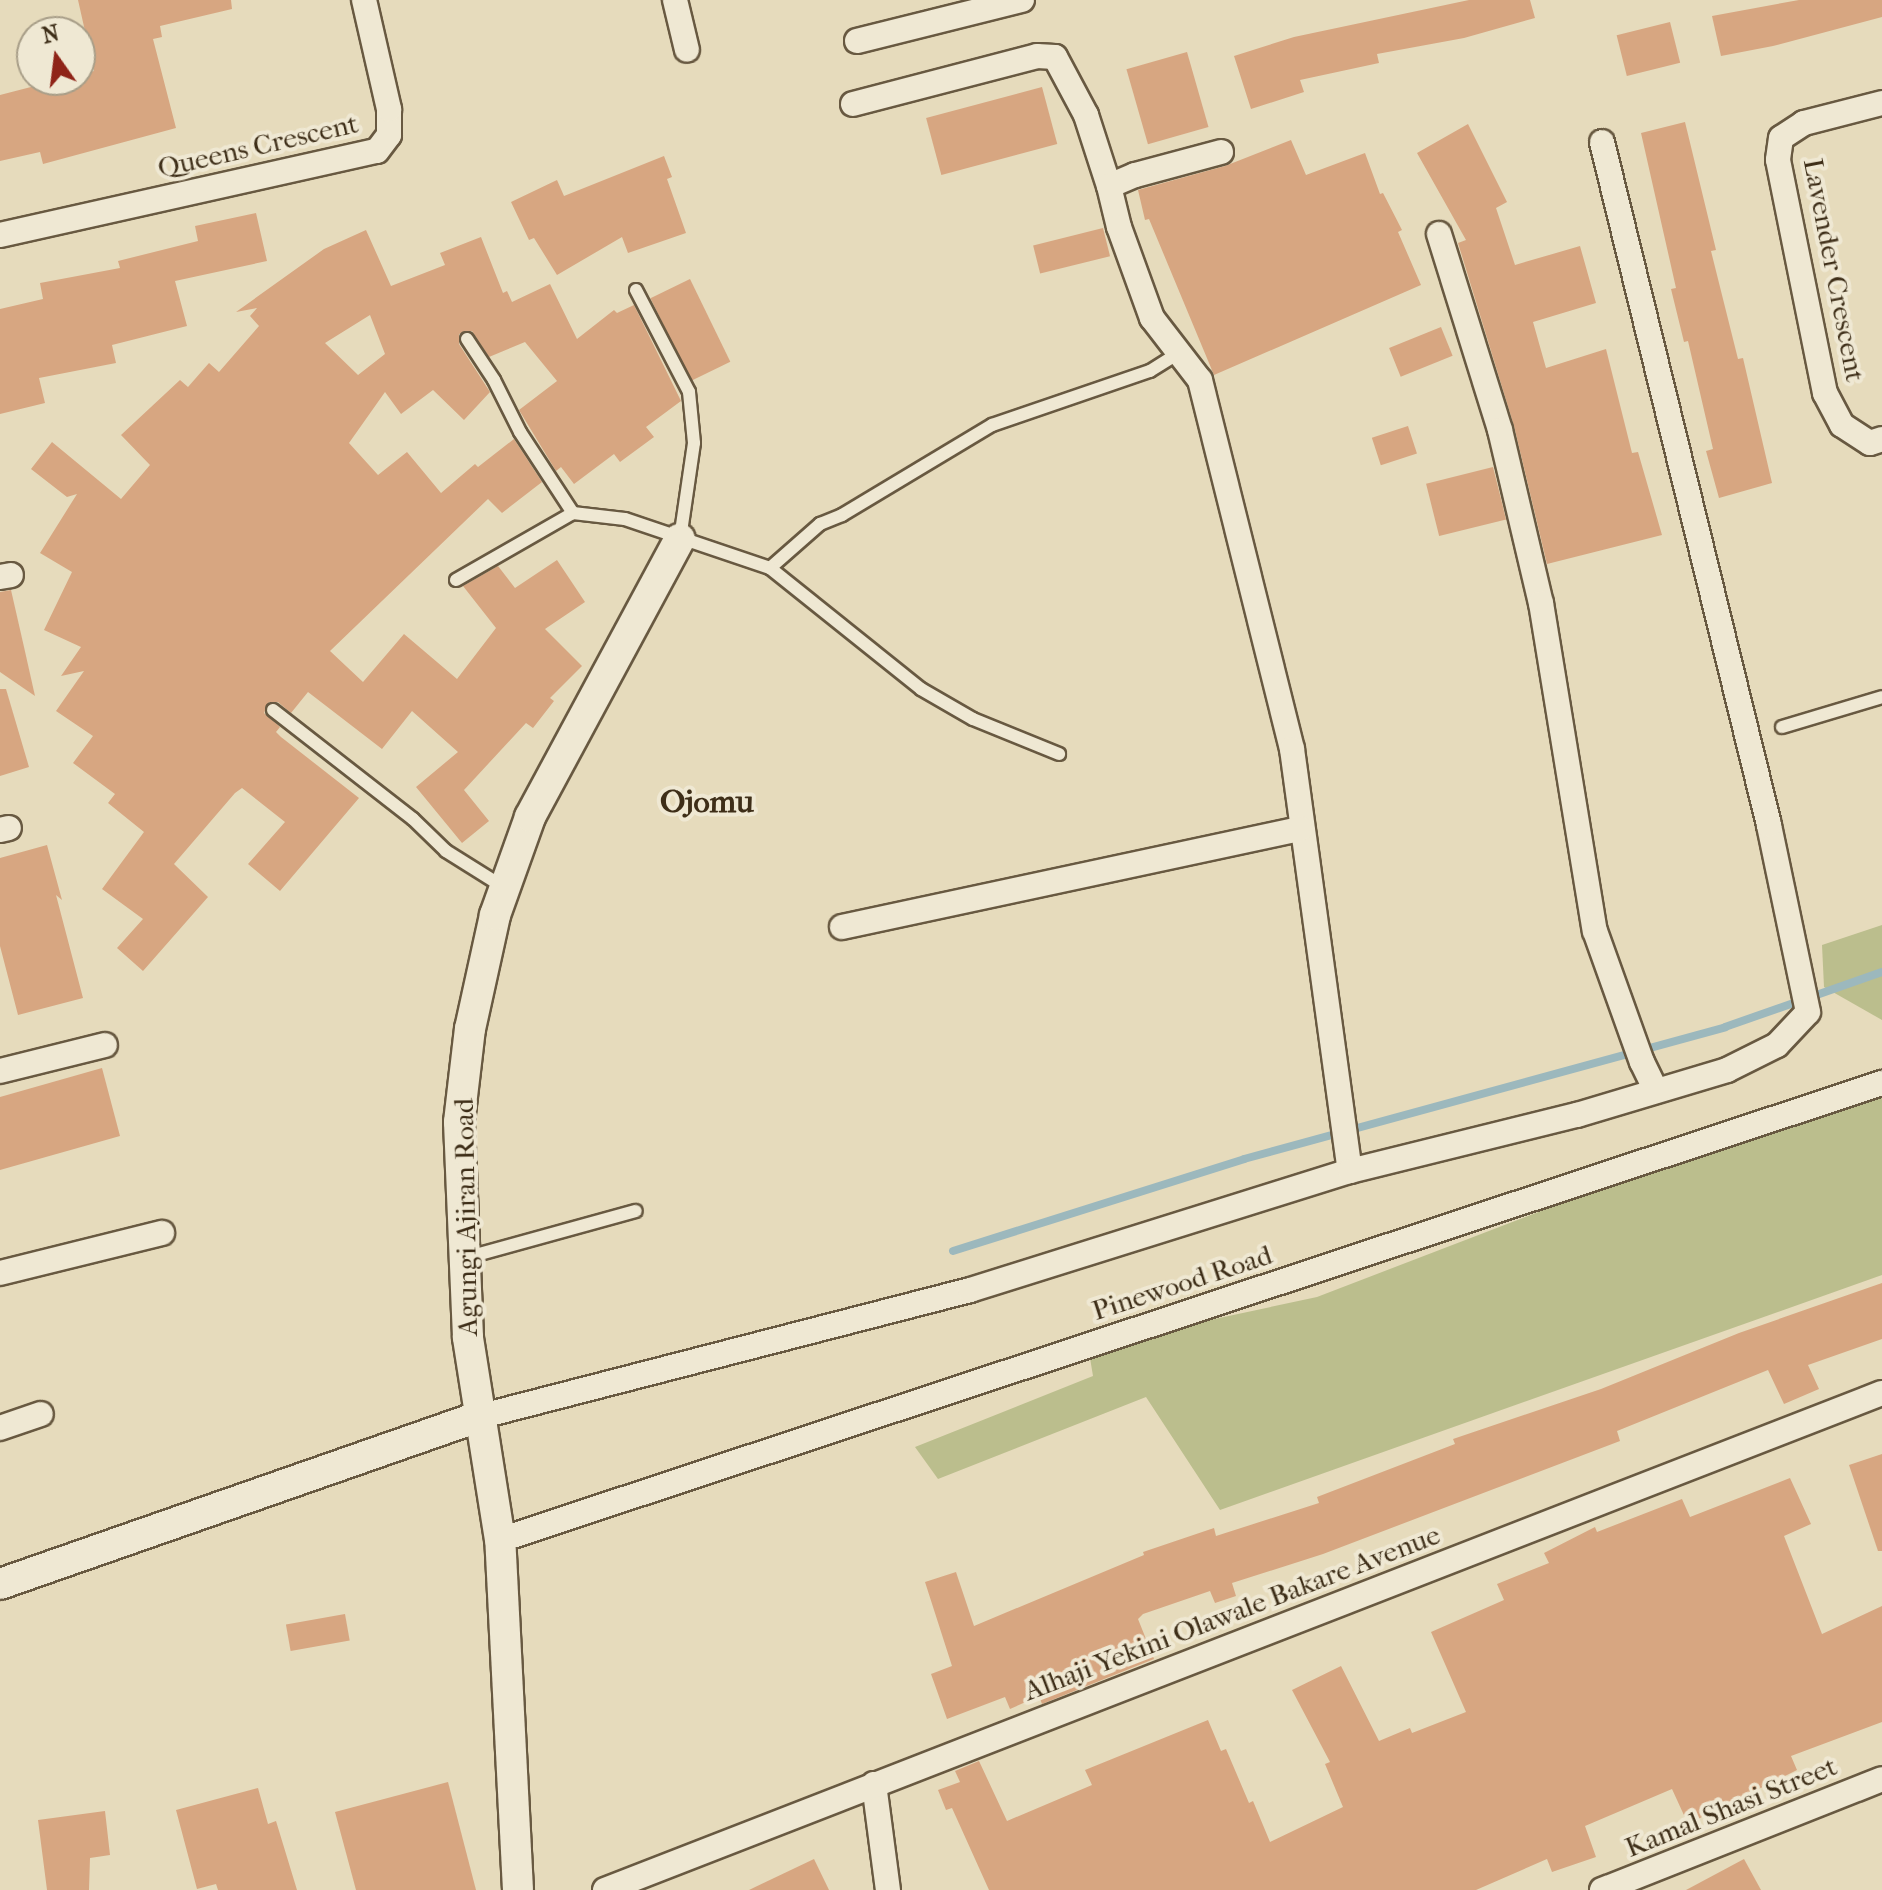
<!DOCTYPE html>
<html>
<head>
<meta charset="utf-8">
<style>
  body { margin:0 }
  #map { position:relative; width:1882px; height:1890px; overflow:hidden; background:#e6dbbc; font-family:"IM FELL French Canon",serif }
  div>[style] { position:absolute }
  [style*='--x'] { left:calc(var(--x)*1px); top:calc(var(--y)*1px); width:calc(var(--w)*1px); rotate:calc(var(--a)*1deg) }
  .green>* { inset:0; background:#bbbe8d }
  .stream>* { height:8px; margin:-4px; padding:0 4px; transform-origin:4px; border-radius:4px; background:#9cb8bd }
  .building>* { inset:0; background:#d7a681; transform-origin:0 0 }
  .roads { filter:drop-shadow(2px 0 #685941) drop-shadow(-2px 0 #685941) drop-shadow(0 2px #685941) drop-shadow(0 -2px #685941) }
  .service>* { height:12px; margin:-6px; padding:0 6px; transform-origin:6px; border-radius:6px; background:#efe8d3 }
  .minor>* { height:24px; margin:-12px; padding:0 12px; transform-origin:12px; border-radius:12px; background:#efe8d3 }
  .tertiary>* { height:30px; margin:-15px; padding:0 15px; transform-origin:15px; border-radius:15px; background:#efe8d3 }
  span { translate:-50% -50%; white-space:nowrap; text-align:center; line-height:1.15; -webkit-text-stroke:8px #efe8d3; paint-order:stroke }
  .street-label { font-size:28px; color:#3e2e18 }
  .quarter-label { font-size:32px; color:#3e2e18; font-weight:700 }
  .north { position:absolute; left:16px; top:16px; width:80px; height:80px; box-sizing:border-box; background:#efe8d3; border:2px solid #a89e88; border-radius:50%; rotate:346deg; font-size:22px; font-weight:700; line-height:32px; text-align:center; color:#3e2e18 }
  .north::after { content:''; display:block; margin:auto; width:28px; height:36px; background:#8f2418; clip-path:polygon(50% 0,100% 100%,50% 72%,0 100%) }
</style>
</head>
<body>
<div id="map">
  <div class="green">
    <i style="clip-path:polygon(1882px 925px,1882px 1020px,1824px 987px,1822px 945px)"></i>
    <i style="clip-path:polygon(1882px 1080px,1882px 1275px,1220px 1510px,1146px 1397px,938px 1479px,915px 1447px,1093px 1376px,1088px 1346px,1317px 1297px)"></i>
  </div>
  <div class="stream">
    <i style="--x:953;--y:1251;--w:305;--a:-17.5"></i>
    <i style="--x:1244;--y:1159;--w:499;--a:-15.3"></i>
    <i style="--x:1725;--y:1027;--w:166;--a:-19.3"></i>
  </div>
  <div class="building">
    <i style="clip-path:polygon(78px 0,231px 0,232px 9px,160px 26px,162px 37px,153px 39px,176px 128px,43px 164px,40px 152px,0 161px,0 95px,58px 80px,80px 80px,80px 75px,94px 71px)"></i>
    <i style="clip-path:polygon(1469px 0,1530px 0,1535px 18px,1464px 38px,1377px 54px,1379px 63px,1300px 80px,1304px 92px,1251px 109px,1234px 56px,1294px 37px)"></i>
    <i style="clip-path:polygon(1799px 0,1882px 0,1882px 17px,1773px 46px,1721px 56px,1712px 16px)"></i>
    <i style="left:1670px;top:22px;width:42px;height:55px;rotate:76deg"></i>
    <i style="left:1187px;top:52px;width:78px;height:63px;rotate:74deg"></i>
    <i style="left:1042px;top:87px;width:59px;height:120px;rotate:75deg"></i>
    <i style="clip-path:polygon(1685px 122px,1716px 250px,1711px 251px,1738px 359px,1743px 358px,1772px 483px,1719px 498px,1706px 451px,1713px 449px,1688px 341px,1684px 342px,1671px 289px,1676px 288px,1641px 133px)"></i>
    <i style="clip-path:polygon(1468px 124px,1507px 202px,1496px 208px,1515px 265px,1580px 246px,1596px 303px,1533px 322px,1546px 368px,1606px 349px,1632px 453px,1638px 452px,1662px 535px,1547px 564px,1514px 426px,1458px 243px,1466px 240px,1417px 153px)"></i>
    <i style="clip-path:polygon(1291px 140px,1306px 175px,1365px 153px,1380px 194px,1383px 193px,1402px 230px,1398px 232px,1421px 285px,1214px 375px,1149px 219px,1145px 220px,1138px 190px,1225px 166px)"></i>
    <i style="clip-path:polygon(664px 156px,672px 177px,667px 179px,686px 233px,628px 253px,622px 237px,557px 275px,534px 238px,529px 240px,511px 202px,557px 180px,564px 196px)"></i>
    <i style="clip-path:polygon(256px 213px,267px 261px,175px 281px,187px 326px,112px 345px,116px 363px,39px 378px,45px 403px,0 414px,0 309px,43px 299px,40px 283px,120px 268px,118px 261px,198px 241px,195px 226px)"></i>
    <i style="left:1103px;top:228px;width:29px;height:72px;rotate:76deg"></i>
    <i style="clip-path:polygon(evenodd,366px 230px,391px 286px,445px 265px,440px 253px,481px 237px,503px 293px,507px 291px,512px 302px,550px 284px,577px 339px,614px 310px,617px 313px,634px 305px,681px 401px,646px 427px,654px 437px,620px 462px,614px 454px,574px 484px,561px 467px,556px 471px,519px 410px,557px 381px,525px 342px,489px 357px,472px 331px,459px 334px,459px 344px,490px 392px,464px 420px,433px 390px,401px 414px,385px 392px,349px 443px,378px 475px,407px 452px,441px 493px,475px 464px,478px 467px,514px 439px,542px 482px,502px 513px,488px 499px,330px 651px,363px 682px,404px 634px,457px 679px,496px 628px,463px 586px,498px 566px,515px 588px,557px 560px,585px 602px,545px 629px,582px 666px,550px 698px,554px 701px,533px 728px,526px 723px,464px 790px,489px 821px,462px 843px,416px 787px,458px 752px,412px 711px,382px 749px,308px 692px,291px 713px,278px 702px,269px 702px,264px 713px,280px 727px,276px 732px,281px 737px,359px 798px,280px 891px,248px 864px,285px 822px,242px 788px,235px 793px,174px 864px,208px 897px,143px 971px,117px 948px,143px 919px,102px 889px,144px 832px,108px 803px,115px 794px,73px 763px,93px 736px,56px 711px,84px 671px,61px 676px,81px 647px,44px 630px,72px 572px,40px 553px,77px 494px,67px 497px,31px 469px,52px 442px,121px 499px,150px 465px,121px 435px,180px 380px,188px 387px,209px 363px,219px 372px,259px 326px,250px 316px,257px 308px,236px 312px,324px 249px,366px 230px,370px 315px,385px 354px,358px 375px,325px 343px,370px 315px)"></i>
    <i style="left:690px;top:279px;width:92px;height:44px;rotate:64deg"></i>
    <i style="left:1441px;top:327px;width:31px;height:56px;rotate:68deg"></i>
    <i style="left:1408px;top:426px;width:29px;height:38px;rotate:72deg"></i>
    <i style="left:1493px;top:467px;width:54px;height:69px;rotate:76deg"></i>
    <i style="clip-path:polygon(11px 590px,24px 647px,35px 696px,0 672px,0 592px)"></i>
    <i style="clip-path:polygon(0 689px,6px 689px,29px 767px,0 776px)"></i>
    <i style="clip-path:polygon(47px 845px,62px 900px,56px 895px,83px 998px,18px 1015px,0 946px,0 858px)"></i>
    <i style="clip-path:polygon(102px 1068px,120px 1136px,0 1170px,0 1097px)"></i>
    <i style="clip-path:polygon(1882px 1283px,1882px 1339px,1808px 1365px,1819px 1389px,1784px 1404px,1768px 1370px,1617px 1431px,1620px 1441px,1323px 1554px,1232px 1583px,1236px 1596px,1215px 1603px,1210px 1591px,1143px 1614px,1138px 1619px,1154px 1659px,1042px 1704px,1039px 1696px,1010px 1709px,1005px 1697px,947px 1719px,931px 1674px,952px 1666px,925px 1582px,956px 1572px,974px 1626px,1144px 1555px,1143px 1552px,1214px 1528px,1216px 1536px,1319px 1503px,1317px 1497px,1455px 1444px,1453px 1439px,1601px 1389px,1739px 1333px)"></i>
    <i style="clip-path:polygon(1882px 1454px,1882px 1551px,1878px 1551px,1849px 1465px)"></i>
    <i style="clip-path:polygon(1790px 1478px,1811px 1524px,1784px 1536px,1822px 1634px,1882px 1606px,1882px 1722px,1791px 1756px,1797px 1770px,1688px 1824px,1672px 1789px,1585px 1826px,1596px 1857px,1552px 1872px,1547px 1859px,1476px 1890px,989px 1890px,952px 1808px,946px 1810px,938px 1790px,960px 1782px,955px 1771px,979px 1761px,1007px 1821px,1092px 1785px,1085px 1770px,1208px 1720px,1221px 1751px,1226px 1749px,1249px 1803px,1253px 1801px,1270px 1842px,1343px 1807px,1325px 1764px,1330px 1762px,1292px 1690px,1341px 1666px,1379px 1741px,1410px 1728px,1412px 1733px,1466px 1712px,1431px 1632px,1504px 1600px,1497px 1584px,1549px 1563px,1544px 1553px,1595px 1527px,1597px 1532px,1682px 1499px,1690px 1517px)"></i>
    <i style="left:345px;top:1614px;width:27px;height:60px;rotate:80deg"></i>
    <i style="clip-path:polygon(448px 1782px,476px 1890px,356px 1890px,335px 1812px)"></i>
    <i style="clip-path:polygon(258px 1788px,268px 1824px,276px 1821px,297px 1890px,218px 1890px,216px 1884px,197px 1889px,176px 1810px)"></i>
    <i style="clip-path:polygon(105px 1811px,110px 1855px,90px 1858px,89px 1890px,47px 1890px,38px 1820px)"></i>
    <i style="clip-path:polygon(814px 1859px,829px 1890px,749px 1890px)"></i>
    <i style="clip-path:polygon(1744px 1859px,1761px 1890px,1686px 1890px)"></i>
  </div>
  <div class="roads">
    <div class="service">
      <i style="--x:636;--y:290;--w:115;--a:62.5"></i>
      <i style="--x:689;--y:392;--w:51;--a:84.4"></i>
      <i style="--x:694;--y:443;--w:97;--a:98.3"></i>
      <i style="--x:467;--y:339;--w:49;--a:56.6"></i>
      <i style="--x:494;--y:380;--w:58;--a:63.4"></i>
      <i style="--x:520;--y:432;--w:97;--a:56.8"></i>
      <i style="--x:770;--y:568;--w:67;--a:-41.3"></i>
      <i style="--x:820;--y:524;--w:24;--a:-22"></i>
      <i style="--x:842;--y:515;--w:175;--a:-31"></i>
      <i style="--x:992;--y:425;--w:167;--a:-18.9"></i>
      <i style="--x:1150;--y:371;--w:36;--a:-32"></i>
      <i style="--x:456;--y:580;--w:135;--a:-29.8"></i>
      <i style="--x:573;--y:513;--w:52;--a:6.6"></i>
      <i style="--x:625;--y:519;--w:153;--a:18.7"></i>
      <i style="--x:770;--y:568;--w:193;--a:38.7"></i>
      <i style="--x:921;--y:689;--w:60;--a:30"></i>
      <i style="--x:973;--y:719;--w:93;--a:22.1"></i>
      <i style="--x:273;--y:710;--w:177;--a:37.9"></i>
      <i style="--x:413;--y:819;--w:46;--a:44.1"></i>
      <i style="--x:446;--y:851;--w:70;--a:32.1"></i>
      <i style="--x:1782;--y:727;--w:104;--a:-16.7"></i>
      <i style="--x:465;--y:1258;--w:177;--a:-15.4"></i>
    </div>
    <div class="minor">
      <i style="--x:675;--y:0;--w:51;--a:76.5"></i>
      <i style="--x:857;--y:41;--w:170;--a:-14"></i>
      <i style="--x:1882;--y:103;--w:81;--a:165.6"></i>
      <i style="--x:1804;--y:123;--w:27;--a:147"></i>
      <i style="--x:1781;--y:138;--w:22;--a:98"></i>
      <i style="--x:1778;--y:160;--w:238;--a:78.6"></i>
      <i style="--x:1825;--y:393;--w:36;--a:62"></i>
      <i style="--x:1842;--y:425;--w:33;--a:33"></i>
      <i style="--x:1870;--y:443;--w:13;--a:-18"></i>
      <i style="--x:853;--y:104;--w:190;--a:-14.6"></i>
      <i style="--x:1037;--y:56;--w:18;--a:3"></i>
      <i style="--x:1055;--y:57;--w:66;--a:61.9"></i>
      <i style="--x:1086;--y:115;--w:75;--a:72.1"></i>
      <i style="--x:1221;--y:152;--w:89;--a:165"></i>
      <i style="--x:1135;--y:175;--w:28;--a:157"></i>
      <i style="--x:1109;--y:186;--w:42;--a:76.3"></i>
      <i style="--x:1119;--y:227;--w:97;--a:70.1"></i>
      <i style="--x:1152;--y:318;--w:78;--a:52.3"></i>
      <i style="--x:1200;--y:380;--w:380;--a:76"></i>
      <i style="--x:1292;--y:749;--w:426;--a:82.2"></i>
      <i style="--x:1439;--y:234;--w:205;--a:72.7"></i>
      <i style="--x:1500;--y:430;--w:178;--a:76.7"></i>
      <i style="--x:1541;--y:603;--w:332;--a:80.7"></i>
      <i style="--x:1595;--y:931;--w:139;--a:70.3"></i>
      <i style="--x:1642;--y:1062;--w:32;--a:64"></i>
      <i style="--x:0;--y:235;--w:386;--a:-12.6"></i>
      <i style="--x:377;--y:151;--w:20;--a:-53"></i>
      <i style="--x:389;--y:135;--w:26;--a:-90"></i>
      <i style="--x:389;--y:109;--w:112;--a:-102.9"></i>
      <i style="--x:0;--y:577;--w:11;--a:-10"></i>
      <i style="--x:0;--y:830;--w:9;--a:-13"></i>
      <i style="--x:842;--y:927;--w:469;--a:-12.1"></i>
      <i style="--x:0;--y:1071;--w:108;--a:-13.9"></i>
      <i style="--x:0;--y:1273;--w:167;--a:-13.9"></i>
      <i style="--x:478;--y:1417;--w:508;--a:-14.47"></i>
      <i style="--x:970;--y:1290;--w:398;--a:-17.4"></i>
      <i style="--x:1350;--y:1171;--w:234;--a:-13.9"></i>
      <i style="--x:1577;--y:1115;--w:157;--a:-16.7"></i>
      <i style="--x:1727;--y:1070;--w:56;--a:-26.6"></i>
      <i style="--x:1777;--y:1045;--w:45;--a:-46.8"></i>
      <i style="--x:1808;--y:1012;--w:191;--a:-101.8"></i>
      <i style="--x:1769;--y:825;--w:703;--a:-103.74"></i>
      <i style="--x:0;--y:1428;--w:43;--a:-18.9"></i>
      <i style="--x:500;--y:1540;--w:1456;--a:-18.3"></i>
      <i style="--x:874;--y:1784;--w:107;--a:82.5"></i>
      <i style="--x:605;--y:1890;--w:1370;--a:-21.27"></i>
      <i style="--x:1602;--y:1890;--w:301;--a:-21.6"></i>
    </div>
    <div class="tertiary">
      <i style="--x:0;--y:1584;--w:506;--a:-19.26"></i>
      <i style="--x:518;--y:1890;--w:350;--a:-92.9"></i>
      <i style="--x:500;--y:1540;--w:206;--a:-99"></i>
      <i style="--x:468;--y:1337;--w:215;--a:-92.4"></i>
      <i style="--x:459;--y:1122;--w:94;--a:-83.3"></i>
      <i style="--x:470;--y:1029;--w:117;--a:-77.6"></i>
      <i style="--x:495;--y:915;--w:104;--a:-70.3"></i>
      <i style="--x:530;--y:817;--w:316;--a:-61.7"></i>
    </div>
  </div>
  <div class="street-label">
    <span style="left:258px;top:146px;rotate:-13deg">Queens Crescent</span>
    <span style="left:1834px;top:270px;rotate:79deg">Lavender Crescent</span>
    <span style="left:466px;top:1217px;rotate:-91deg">Agungi Ajiran Road</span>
    <span style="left:1182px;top:1283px;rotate:-18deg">Pinewood Road</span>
    <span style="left:1232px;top:1613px;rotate:-21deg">Alhaji Yekini Olawale Bakare Avenue</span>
    <span style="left:1731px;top:1807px;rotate:-22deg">Kamal Shasi Street</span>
  </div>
  <div class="quarter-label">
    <span style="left:707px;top:802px">Ojomu</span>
  </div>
  <div class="north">N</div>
</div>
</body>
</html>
